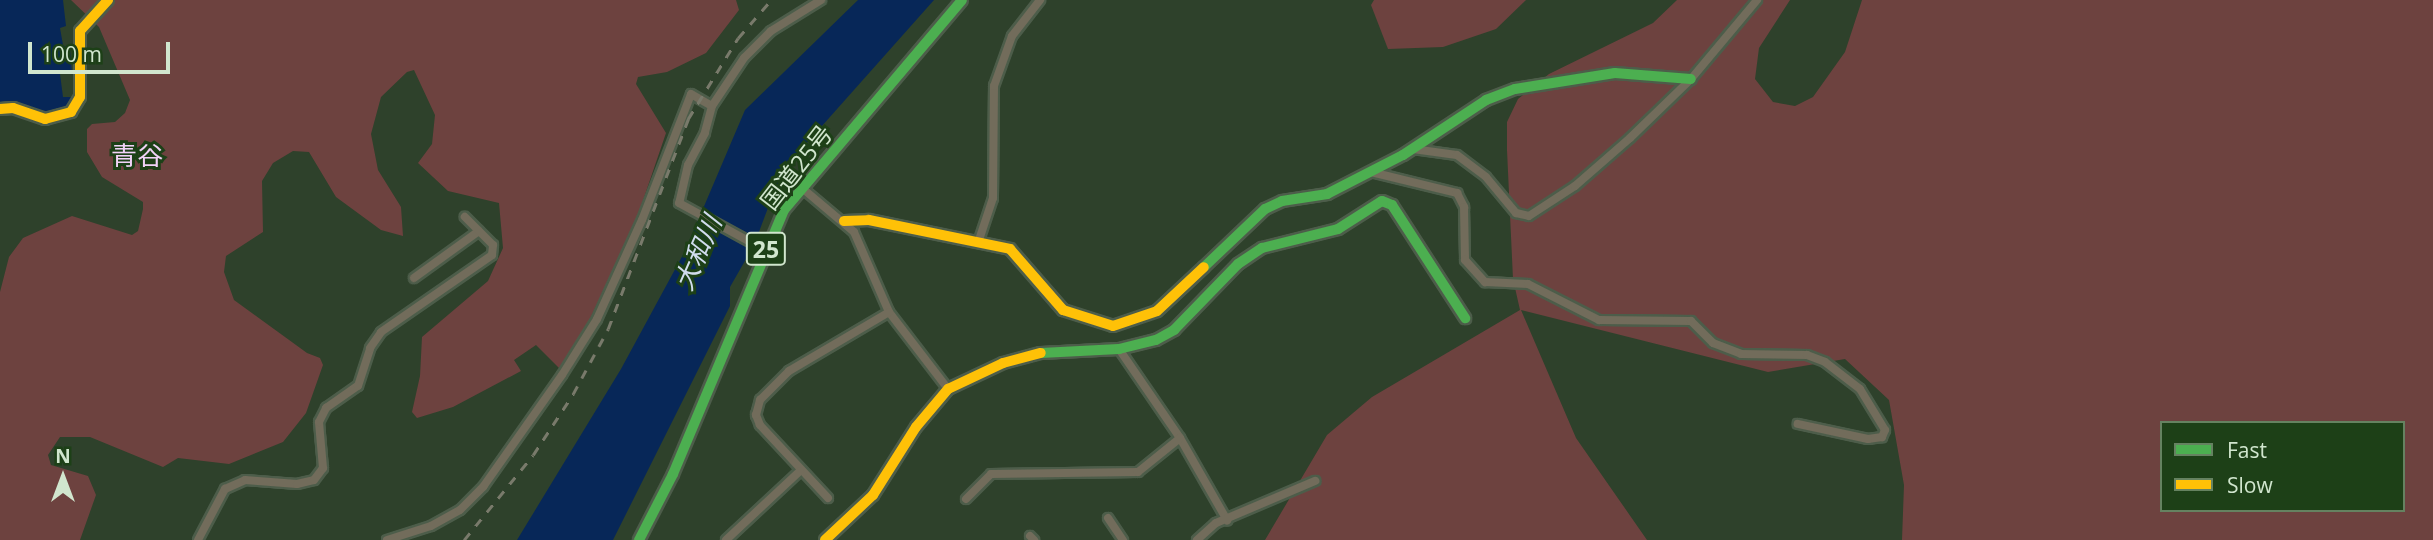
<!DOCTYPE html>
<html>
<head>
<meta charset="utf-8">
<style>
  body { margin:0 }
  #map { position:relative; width:2433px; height:540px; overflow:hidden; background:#2e412b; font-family:"Open Sans","Noto Sans JP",sans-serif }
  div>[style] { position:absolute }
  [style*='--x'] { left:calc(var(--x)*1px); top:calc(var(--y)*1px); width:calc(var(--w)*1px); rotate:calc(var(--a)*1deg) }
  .green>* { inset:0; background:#6d423f }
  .water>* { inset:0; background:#072758 }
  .roads { filter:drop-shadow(2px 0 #4d5d4a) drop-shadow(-2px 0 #4d5d4a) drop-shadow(0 2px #4d5d4a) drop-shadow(0 -2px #4d5d4a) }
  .street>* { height:8px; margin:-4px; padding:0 4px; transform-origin:4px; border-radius:4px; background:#726c5b }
  .fast>* { height:10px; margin:-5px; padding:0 5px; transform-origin:5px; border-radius:5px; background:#4caf50 }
  .slow>* { height:10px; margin:-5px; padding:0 5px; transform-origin:5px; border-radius:5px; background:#ffc107 }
  .rail>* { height:2.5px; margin-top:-1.25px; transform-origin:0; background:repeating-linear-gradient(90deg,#797a6b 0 9px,transparent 0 18px) }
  span { translate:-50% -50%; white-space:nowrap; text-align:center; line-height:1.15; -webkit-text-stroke:6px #1d4017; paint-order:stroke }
  .shield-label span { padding:2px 5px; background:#1d4017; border:2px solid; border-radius:5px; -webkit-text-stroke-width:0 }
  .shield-label { font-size:23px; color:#d1e6ce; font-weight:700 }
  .street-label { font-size:24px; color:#d1e6ce }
  .neighbourhood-label { font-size:26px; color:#f1d2f7 }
  .water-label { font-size:26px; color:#d1dcee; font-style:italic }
  .legend { position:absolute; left:2160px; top:421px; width:245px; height:91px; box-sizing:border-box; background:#1d4017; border:2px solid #658260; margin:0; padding:9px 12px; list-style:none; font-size:21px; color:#d1e6ce }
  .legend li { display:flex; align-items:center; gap:14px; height:35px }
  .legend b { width:35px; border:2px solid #658260 }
  .north { position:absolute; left:28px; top:442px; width:70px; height:70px; -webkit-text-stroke:5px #1d4017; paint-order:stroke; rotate:0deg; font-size:19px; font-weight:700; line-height:28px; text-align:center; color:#d1e6ce }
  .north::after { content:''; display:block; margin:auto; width:24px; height:32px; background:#d1e6ce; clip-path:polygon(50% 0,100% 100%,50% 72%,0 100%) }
  .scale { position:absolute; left:28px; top:42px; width:142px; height:32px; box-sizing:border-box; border:4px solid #d1e6ce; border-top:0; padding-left:9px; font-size:21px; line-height:24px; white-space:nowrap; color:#d1e6ce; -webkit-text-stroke:5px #1d4017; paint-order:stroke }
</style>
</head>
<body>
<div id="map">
  <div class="green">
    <i style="clip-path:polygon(71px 0,736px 0,739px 10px,706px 53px,667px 72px,638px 77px,636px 84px,666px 133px,635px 224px,587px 325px,559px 368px,536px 345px,514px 360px,521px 371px,453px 407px,417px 418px,412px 412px,420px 376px,422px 337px,488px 281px,503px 248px,499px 203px,448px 191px,418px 163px,432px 144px,435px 115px,414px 70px,407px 72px,381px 97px,371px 134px,378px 170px,401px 207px,403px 236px,381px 230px,336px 197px,309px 152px,293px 151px,273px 163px,262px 181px,263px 232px,226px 256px,224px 272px,234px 300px,307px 353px,320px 358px,323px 365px,306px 413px,283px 442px,229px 464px,178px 458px,163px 467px,90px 437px,60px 437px,48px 455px,51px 465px,88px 476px,96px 495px,80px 540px,0 540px,0 292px,9px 257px,23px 238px,72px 216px,132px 235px,138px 231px,143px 209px,143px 202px,102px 177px,87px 152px,87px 129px,92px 124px,115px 122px,125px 113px,130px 100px,99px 27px)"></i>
    <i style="clip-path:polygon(1374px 0,1526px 0,1496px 29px,1443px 47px,1388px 49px,1371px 5px)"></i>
    <i style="clip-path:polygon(evenodd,1677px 0,1790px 0,1759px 48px,1755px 79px,1773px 102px,1795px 106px,1813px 97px,1845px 52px,1862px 0,2433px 0,2433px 540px,1902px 540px,1904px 485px,1889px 400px,1845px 359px,1768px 372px,1521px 310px,1576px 438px,1647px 540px,1265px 540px,1327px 435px,1372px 397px,1520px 310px,1513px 279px,1507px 150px,1507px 122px,1518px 99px,1549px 74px,1653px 23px,1677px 0,2162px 423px,2403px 423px,2403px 510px,2162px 510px,2162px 423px)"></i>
  </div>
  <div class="water">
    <i style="clip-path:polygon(0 0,63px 0,66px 26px,60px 28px,63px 45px,70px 50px,72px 72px,60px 74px,63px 97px,76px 97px,69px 109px,47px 114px,14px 103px,0 105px)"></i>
    <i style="clip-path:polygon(858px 0,934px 0,805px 145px,774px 192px,754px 245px,730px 287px,730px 306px,613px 540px,517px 540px,621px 369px,685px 251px,745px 110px)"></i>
  </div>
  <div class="roads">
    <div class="street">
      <i style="--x:712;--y:106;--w:28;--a:105"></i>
      <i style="--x:705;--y:133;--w:36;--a:118"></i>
      <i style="--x:688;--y:165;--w:39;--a:103"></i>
      <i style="--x:679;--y:203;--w:98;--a:28.7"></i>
      <i style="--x:1413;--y:149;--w:44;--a:7.8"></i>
      <i style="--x:1457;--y:155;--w:36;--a:37"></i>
      <i style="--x:1486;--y:177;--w:47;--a:50.2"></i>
      <i style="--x:1516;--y:213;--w:13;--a:13"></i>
      <i style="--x:1529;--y:216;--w:55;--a:-33.1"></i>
      <i style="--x:1575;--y:186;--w:73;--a:-41.1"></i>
      <i style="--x:1630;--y:138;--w:85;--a:-44"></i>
      <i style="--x:1691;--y:79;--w:103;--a:-50.1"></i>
      <i style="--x:1371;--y:172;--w:89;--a:13.7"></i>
      <i style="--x:1457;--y:193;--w:16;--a:63"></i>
      <i style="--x:1464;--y:207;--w:53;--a:88.9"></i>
      <i style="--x:1465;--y:260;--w:30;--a:48"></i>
      <i style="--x:1485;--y:282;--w:43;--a:2.7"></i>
      <i style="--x:1528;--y:284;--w:80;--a:26.9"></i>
      <i style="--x:1599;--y:320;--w:92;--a:0.6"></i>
      <i style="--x:1691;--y:321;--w:31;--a:45"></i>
      <i style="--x:1713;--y:343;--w:30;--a:21"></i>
      <i style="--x:1741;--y:354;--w:66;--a:0.9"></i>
      <i style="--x:1807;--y:355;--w:19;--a:21"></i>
      <i style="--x:1825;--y:362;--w:44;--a:37.6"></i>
      <i style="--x:1860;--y:389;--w:48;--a:58.6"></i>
      <i style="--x:1885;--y:430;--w:8;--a:113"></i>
      <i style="--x:1882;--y:437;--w:14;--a:172"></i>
      <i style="--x:1868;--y:439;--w:72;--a:-167.9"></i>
      <i style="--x:802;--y:188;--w:68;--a:40.2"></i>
      <i style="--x:854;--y:232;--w:87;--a:66.4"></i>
      <i style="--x:889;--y:312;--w:97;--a:52.5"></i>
      <i style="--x:978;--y:243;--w:47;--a:-71.6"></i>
      <i style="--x:993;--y:198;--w:112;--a:-89.5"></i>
      <i style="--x:994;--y:86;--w:53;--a:-70.2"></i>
      <i style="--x:1012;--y:36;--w:46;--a:-52.1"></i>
      <i style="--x:414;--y:278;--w:80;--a:-35.9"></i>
      <i style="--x:1119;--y:349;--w:108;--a:55.6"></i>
      <i style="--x:1180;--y:438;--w:95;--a:60.2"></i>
      <i style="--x:828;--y:498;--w:100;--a:-133"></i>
      <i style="--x:760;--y:425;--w:11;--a:-112"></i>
      <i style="--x:756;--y:415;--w:16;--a:-75"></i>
      <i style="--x:760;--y:400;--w:41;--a:-45"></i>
      <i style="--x:789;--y:371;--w:116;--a:-30.5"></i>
      <i style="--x:966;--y:499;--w:35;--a:-45"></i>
      <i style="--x:991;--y:474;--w:147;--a:-0.8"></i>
      <i style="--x:1138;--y:472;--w:54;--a:-39"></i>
      <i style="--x:1108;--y:518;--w:27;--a:56"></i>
      <i style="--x:1030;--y:536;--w:6;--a:45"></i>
      <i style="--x:198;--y:540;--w:58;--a:-62.1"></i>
      <i style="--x:225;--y:489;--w:22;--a:-24"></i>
      <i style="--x:245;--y:480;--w:52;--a:4.4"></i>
      <i style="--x:297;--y:484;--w:17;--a:-13"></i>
      <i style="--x:314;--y:480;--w:15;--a:-53"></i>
      <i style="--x:323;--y:468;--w:46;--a:-95"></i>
      <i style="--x:319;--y:422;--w:16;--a:-63"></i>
      <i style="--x:326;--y:408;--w:39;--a:-35"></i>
      <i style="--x:358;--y:386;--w:40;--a:-72"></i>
      <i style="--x:370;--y:348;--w:19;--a:-55"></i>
      <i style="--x:381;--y:332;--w:135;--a:-34.7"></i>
      <i style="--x:492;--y:255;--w:10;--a:-84"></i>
      <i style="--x:493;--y:245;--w:40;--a:-135"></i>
      <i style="--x:387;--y:540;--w:46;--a:-17.7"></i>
      <i style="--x:431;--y:526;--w:33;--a:-29"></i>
      <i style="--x:460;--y:510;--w:33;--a:-45"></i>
      <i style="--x:483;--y:487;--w:137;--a:-54.8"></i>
      <i style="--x:562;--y:375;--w:66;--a:-58"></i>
      <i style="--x:597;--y:319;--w:109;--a:-65.6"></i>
      <i style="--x:642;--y:220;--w:135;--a:-68.7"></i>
      <i style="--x:691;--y:94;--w:24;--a:30"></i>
      <i style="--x:712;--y:106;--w:58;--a:-56.3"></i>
      <i style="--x:744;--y:58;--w:38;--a:-45"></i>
      <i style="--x:771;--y:31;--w:59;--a:-31.8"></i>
      <i style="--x:726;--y:540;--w:101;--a:-43"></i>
      <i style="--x:1197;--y:540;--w:25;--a:-42"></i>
      <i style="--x:1216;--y:523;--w:108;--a:-23"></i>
    </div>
    <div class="fast">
      <i style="--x:1204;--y:267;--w:84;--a:-43.6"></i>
      <i style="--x:1265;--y:209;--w:19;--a:-25"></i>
      <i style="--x:1282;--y:201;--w:46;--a:-8.8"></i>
      <i style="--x:1327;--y:194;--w:85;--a:-27.2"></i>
      <i style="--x:1403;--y:155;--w:100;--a:-33.5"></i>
      <i style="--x:1486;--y:100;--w:31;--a:-21"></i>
      <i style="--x:1515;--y:89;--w:101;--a:-9.1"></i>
      <i style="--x:1615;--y:73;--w:76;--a:4.5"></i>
      <i style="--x:1041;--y:353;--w:78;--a:-2.9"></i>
      <i style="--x:1119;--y:349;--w:38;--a:-14"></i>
      <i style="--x:1156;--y:340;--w:21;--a:-29"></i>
      <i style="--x:1174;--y:330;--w:92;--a:-45.9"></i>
      <i style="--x:1238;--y:264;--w:29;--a:-34"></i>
      <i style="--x:1262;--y:248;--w:78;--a:-14"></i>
      <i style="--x:1338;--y:229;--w:52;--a:-32.5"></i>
      <i style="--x:1382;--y:201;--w:11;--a:22"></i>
      <i style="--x:1392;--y:205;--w:135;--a:57.1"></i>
      <i style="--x:639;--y:540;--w:74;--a:-62.7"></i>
      <i style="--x:673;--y:474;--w:286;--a:-67.2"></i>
      <i style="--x:784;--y:210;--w:275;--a:-49.7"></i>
    </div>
    <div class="slow">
      <i style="--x:0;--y:109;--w:13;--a:-4"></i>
      <i style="--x:13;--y:108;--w:34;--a:19"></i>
      <i style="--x:45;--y:119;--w:27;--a:-15"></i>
      <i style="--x:71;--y:112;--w:17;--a:-59"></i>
      <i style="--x:80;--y:97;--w:66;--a:-90"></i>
      <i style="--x:80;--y:31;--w:42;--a:-47.9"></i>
      <i style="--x:844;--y:221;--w:25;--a:-2"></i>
      <i style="--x:869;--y:220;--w:144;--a:11.6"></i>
      <i style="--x:1010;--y:249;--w:81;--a:49"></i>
      <i style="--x:1063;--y:310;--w:52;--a:17.7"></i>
      <i style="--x:1113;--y:326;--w:46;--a:-18.8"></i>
      <i style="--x:1157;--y:311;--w:64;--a:-43.1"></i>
      <i style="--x:825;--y:540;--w:66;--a:-43.2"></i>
      <i style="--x:873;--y:495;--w:80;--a:-57.7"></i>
      <i style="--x:916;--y:427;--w:50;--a:-49.9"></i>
      <i style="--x:948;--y:389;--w:61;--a:-25.3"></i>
      <i style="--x:1003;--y:363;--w:39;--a:-15"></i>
    </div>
  </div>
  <div class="rail">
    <i style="--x:464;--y:540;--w:109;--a:-50.9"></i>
    <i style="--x:533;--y:455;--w:73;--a:-56.7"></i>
    <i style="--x:573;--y:394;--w:74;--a:-61.7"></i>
    <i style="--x:608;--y:329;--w:225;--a:-69.1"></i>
    <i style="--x:688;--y:119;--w:95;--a:-58.3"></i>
    <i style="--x:738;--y:38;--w:50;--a:-49"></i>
  </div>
  <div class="shield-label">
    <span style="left:766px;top:249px">25</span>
  </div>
  <div class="street-label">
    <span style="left:796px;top:167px;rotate:-52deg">国道25号</span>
  </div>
  <div class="neighbourhood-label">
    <span style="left:137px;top:156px">青谷</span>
  </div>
  <div class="water-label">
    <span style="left:698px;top:253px;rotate:-66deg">大和川</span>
  </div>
  <ul class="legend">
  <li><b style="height:9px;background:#4caf50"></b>Fast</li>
  <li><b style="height:9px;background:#ffc107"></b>Slow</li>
  </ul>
  <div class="north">N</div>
  <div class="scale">100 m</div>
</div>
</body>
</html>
